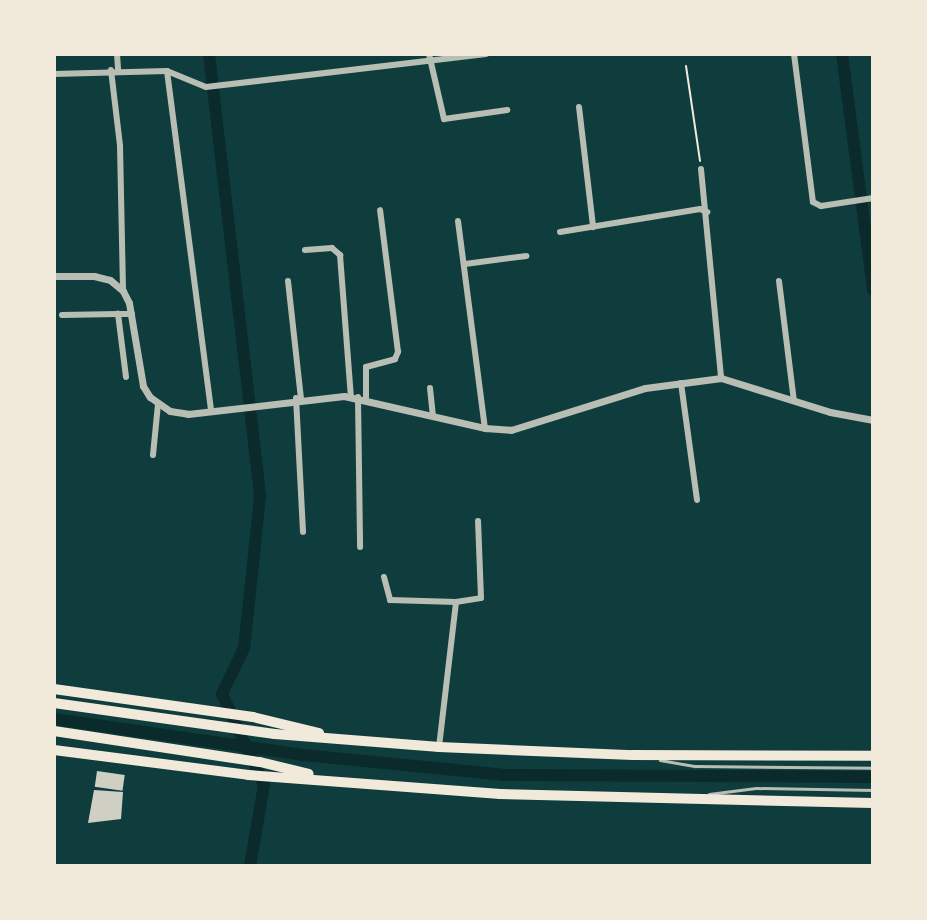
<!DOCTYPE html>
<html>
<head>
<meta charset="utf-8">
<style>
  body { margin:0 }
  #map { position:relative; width:927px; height:920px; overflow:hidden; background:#0f3d3e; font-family:Spectral,serif }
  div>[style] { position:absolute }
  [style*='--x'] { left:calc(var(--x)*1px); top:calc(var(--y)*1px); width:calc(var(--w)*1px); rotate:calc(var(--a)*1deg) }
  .canal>* { height:12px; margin:-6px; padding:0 6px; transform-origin:6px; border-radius:6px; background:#0a2a2b }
  .building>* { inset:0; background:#cfcfc3; transform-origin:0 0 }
  .path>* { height:2px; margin:-1px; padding:0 1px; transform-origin:1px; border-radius:1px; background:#f1e9da }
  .service>* { height:2.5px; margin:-1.25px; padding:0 1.25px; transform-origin:1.25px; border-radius:1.25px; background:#b8beb3 }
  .minor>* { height:6px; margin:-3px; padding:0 3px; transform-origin:3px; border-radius:3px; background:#b8beb3 }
  .tertiary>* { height:7px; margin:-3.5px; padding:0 3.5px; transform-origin:3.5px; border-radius:3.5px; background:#b8beb3 }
  .primary>* { height:10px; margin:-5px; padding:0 5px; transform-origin:5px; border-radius:5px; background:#f1e9da }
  span { translate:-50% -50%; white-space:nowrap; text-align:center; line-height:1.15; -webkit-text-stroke:7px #f1e9da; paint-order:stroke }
  .frame { position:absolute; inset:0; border:56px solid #f1e9da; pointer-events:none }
</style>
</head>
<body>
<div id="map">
  <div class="canal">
    <i style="--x:209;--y:54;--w:446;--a:83.4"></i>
    <i style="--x:260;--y:497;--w:152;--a:96"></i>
    <i style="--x:244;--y:648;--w:51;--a:115.6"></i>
    <i style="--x:222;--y:694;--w:100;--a:65.2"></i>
    <i style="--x:264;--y:785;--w:82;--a:99.8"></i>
    <i style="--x:842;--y:54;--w:238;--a:82.5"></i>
    <i style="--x:54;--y:719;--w:252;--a:8.2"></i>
    <i style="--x:303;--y:755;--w:204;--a:5.6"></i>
    <i style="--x:506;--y:775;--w:367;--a:0.3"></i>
  </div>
  <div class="building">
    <i style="left:97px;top:771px;width:28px;height:16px;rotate:8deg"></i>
    <i style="clip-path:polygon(94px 790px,123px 792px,121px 819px,88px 823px)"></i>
  </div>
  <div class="path">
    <i style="--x:686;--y:66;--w:96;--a:81.6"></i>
  </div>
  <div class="service">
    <i style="--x:660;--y:760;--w:36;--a:10"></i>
    <i style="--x:695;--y:766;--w:178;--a:0.6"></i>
    <i style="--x:709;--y:794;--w:47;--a:-7.3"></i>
    <i style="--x:756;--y:788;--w:117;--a:1"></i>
  </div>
  <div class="minor">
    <i style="--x:117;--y:54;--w:16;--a:86"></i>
    <i style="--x:429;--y:54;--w:67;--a:77"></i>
    <i style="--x:444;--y:119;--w:64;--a:-8.1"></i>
    <i style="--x:794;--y:54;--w:149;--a:82.7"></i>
    <i style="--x:813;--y:202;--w:9;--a:27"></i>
    <i style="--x:821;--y:206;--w:53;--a:-8.7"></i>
    <i style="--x:111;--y:70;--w:77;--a:83.2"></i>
    <i style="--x:120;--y:146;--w:145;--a:88.8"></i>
    <i style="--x:167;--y:71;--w:343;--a:82.6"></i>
    <i style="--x:54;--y:74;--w:113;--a:-1.5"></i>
    <i style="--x:167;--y:71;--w:42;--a:22.3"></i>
    <i style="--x:206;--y:87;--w:282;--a:-6.7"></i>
    <i style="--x:579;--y:107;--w:121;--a:83.3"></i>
    <i style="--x:701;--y:169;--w:210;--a:84.5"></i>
    <i style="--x:458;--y:221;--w:209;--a:82.6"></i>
    <i style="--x:560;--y:232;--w:142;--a:-9.3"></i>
    <i style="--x:700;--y:209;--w:8;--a:23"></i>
    <i style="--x:305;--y:250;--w:27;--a:-4"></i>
    <i style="--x:332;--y:248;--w:11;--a:41"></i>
    <i style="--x:340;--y:255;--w:142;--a:85.6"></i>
    <i style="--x:465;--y:264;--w:62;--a:-7.5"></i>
    <i style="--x:288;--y:281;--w:118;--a:83.7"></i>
    <i style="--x:779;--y:281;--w:121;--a:82.9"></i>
    <i style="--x:62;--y:315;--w:56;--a:-1"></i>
    <i style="--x:126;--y:377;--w:64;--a:-97.2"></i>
    <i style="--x:118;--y:314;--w:14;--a:0"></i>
    <i style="--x:681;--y:383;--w:118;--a:82.2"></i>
    <i style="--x:430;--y:388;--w:27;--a:84"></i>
    <i style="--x:358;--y:397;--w:150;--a:89.2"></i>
    <i style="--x:296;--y:398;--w:134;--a:87"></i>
    <i style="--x:366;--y:399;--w:32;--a:-90"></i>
    <i style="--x:366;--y:367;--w:30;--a:-15"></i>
    <i style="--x:395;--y:359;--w:8;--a:-67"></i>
    <i style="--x:398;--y:352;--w:143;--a:-97.2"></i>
    <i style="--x:153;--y:455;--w:51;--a:-84.4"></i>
    <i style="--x:384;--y:577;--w:24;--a:75"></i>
    <i style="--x:390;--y:600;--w:66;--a:1.7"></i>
    <i style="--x:439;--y:747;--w:146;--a:-83.3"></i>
    <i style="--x:456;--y:602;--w:25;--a:-9"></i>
    <i style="--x:481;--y:598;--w:77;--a:-92.2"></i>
  </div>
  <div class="tertiary">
    <i style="--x:54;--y:276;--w:40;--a:0"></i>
    <i style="--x:94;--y:276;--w:16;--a:14"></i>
    <i style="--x:110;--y:280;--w:17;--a:40"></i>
    <i style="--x:123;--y:291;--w:13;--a:63"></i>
    <i style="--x:129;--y:303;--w:84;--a:80.4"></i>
    <i style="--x:143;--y:386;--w:13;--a:58"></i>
    <i style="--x:150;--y:397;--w:24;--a:35"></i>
    <i style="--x:170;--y:411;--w:18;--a:9"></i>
    <i style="--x:188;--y:414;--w:157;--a:-6.6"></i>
    <i style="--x:344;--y:396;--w:145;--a:12.8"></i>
    <i style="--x:485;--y:428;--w:26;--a:4"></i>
    <i style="--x:511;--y:430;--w:140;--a:-17.4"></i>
    <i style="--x:645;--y:388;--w:77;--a:-7.5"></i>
    <i style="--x:721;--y:378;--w:114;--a:17.3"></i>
    <i style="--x:830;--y:412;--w:44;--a:10.5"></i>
  </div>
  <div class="primary">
    <i style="--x:54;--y:689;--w:201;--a:8"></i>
    <i style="--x:253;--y:717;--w:68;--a:13.6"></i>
    <i style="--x:54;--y:703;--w:223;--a:8"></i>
    <i style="--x:275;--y:734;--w:165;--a:4.5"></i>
    <i style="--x:439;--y:747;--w:194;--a:2.4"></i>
    <i style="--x:633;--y:755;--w:240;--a:0.2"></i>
    <i style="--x:54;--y:731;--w:208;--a:8.6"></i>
    <i style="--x:260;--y:762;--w:50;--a:13.8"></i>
    <i style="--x:54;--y:750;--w:196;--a:7.3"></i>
    <i style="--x:248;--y:775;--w:253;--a:4.3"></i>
    <i style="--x:500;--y:794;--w:373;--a:1.4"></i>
  </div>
  <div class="frame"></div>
</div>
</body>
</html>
